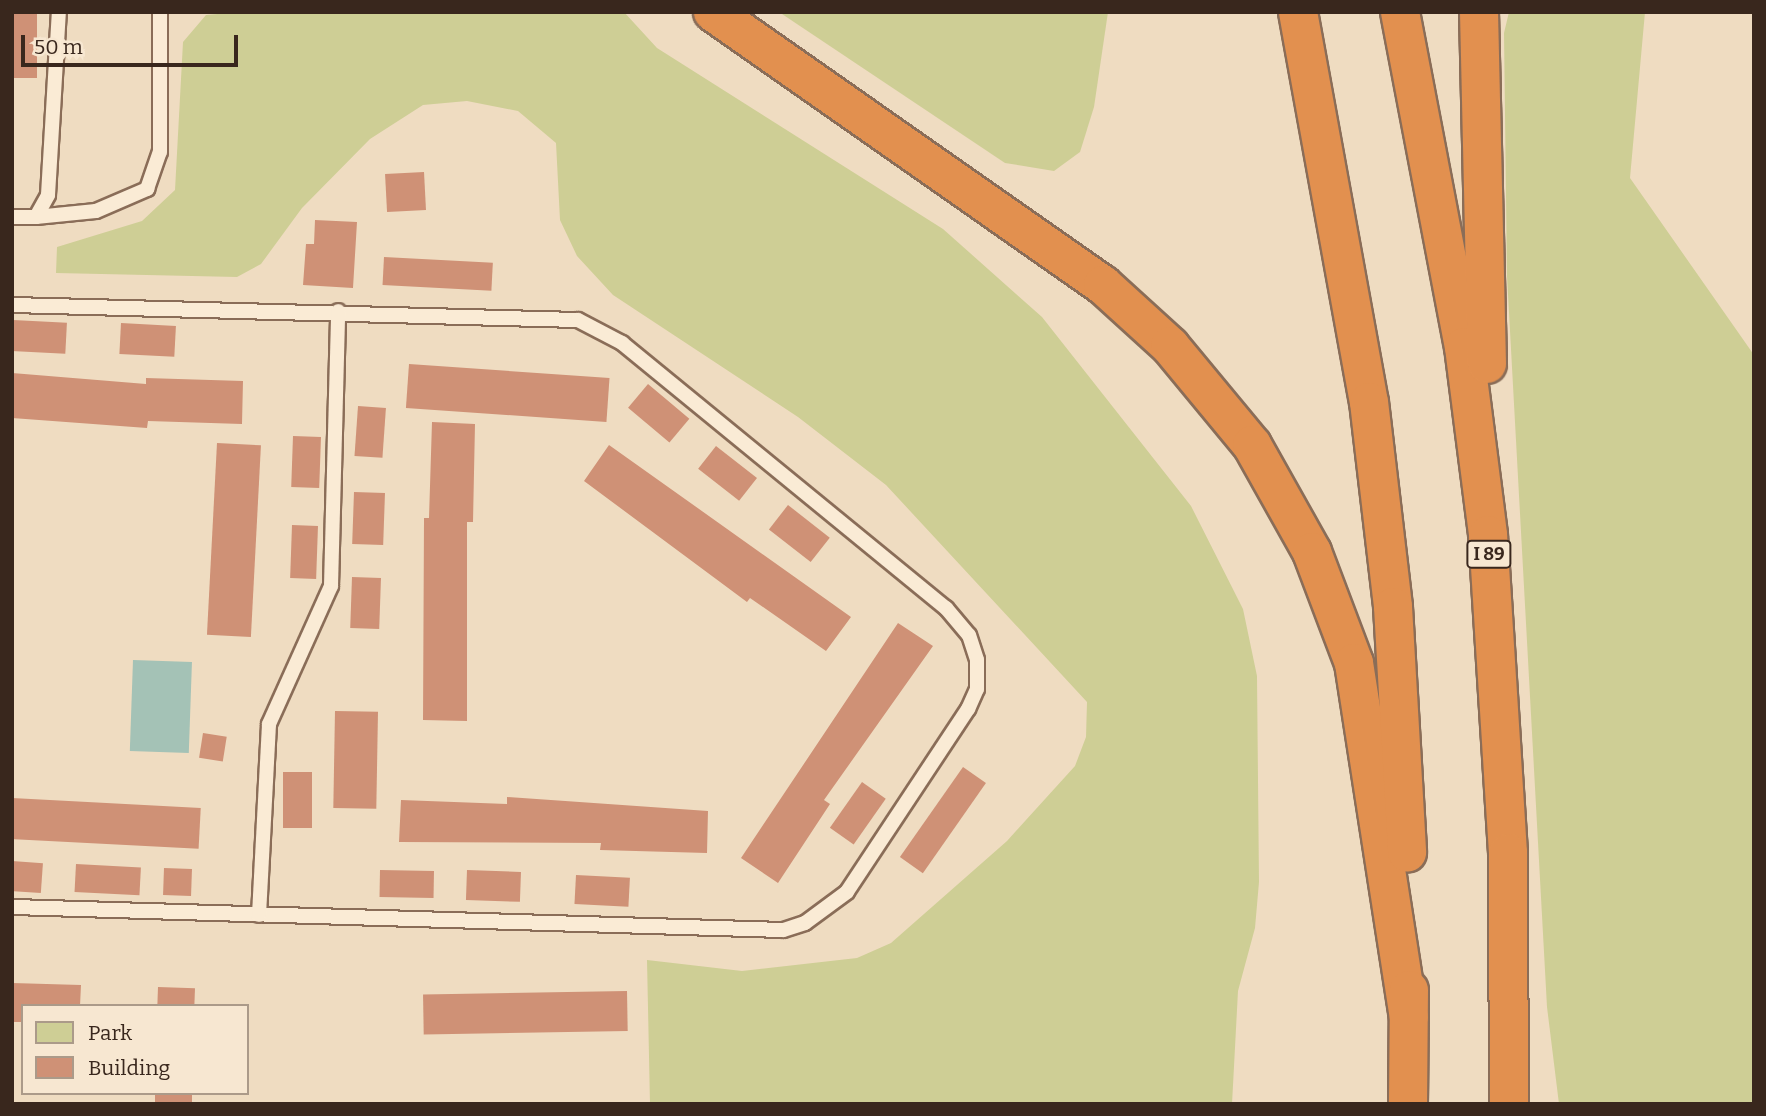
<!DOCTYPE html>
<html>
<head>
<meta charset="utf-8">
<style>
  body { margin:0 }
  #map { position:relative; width:1766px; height:1116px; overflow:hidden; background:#efdcc1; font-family:Bitter,serif }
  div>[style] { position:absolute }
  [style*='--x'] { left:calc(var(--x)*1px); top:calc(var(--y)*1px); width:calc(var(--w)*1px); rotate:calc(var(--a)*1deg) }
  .green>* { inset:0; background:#cece95 }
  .water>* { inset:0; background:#a4c2b6; transform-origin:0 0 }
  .building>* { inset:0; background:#cf9176; transform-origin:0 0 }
  .roads { filter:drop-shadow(2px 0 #8a6d58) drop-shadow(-2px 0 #8a6d58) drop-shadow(0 2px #8a6d58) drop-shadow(0 -2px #8a6d58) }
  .lane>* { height:14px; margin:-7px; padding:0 7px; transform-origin:7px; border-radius:7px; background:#faebd5 }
  .highway>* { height:38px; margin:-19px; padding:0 19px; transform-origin:19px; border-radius:19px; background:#e2904f }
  span { translate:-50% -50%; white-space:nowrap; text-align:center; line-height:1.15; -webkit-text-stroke:7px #f7e7d1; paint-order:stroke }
  .shield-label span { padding:2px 5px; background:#f7e7d1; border:2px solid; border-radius:5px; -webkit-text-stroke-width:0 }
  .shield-label { font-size:18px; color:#39271d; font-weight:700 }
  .frame { position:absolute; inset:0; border:14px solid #39271d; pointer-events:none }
  .legend { position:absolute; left:21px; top:1004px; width:228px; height:91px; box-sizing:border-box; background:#f7e7d1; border:2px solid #ab9a89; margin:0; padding:9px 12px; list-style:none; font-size:21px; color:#39271d }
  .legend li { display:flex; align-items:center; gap:14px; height:35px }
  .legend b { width:35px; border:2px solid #ab9a89 }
  .scale { position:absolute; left:21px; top:35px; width:217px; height:32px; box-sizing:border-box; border:4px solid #39271d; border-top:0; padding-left:9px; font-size:21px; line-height:24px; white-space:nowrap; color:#39271d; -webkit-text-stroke:5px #f7e7d1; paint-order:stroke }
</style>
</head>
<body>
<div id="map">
  <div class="green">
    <i style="clip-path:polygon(240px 12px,624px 12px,657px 48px,943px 229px,1042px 317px,1191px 506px,1243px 609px,1257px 676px,1259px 882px,1255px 928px,1238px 991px,1232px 1104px,650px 1104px,647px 960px,742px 971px,857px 958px,891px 943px,1007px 841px,1075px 766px,1086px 737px,1087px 702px,886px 485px,798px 417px,613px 295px,577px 256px,560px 220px,556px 143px,518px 111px,467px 101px,423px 105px,370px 139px,302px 208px,261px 264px,237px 277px,56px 273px,57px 247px,142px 221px,175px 190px,183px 42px,206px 15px)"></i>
    <i style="clip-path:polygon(779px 12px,1108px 12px,1094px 107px,1080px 152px,1054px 171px,1005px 163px)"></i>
    <i style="clip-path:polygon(1509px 12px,1645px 12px,1630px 178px,1754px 355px,1754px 1104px,1559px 1104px,1547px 1007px,1507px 276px,1504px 33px)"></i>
  </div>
  <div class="water">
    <i style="left:133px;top:660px;width:59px;height:91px;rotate:2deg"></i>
  </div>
  <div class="building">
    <i style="left:12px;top:12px;width:25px;height:66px"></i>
    <i style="left:424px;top:172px;width:38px;height:39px;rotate:87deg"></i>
    <i style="clip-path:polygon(315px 220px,357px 222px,353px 288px,303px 285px,306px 244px,314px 244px)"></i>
    <i style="left:384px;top:257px;width:109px;height:28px;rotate:3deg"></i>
    <i style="left:13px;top:320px;width:54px;height:31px;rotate:3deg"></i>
    <i style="left:121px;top:323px;width:55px;height:31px;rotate:3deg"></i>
    <i style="left:409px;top:364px;width:201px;height:44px;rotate:4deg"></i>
    <i style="clip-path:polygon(12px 373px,146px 384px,146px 378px,243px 381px,242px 424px,148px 421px,147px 428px,12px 418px)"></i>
    <i style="left:648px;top:384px;width:54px;height:31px;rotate:40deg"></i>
    <i style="left:358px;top:406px;width:28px;height:50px;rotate:4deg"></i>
    <i style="clip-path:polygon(432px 422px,475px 424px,473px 522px,467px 522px,467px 721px,423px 720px,424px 518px,429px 518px)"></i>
    <i style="left:293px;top:436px;width:28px;height:51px;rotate:2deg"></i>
    <i style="left:217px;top:443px;width:44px;height:192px;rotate:3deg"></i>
    <i style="clip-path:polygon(609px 445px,851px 617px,826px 651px,750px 598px,747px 602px,584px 481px)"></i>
    <i style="left:716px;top:446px;width:52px;height:29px;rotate:38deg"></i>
    <i style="left:354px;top:492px;width:31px;height:52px;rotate:2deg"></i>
    <i style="left:788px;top:505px;width:53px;height:31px;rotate:38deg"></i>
    <i style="left:292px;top:525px;width:26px;height:53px;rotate:2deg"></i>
    <i style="left:352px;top:577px;width:29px;height:51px;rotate:2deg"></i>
    <i style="clip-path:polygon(898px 623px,933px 646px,824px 800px,830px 804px,778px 883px,741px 858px)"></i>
    <i style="left:335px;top:711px;width:43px;height:97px;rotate:1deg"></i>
    <i style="left:203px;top:733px;width:24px;height:25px;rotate:9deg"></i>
    <i style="left:963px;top:767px;width:28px;height:110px;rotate:35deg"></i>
    <i style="left:283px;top:772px;width:29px;height:56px"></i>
    <i style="left:862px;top:782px;width:29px;height:56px;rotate:35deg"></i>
    <i style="clip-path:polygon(507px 797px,708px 811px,707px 853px,600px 850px,601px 843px,399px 842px,401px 800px,507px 804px)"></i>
    <i style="left:12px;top:798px;width:189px;height:41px;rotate:3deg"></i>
    <i style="left:12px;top:861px;width:31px;height:30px;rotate:4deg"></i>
    <i style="left:76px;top:864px;width:65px;height:28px;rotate:3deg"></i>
    <i style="left:164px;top:868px;width:28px;height:27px;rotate:2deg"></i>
    <i style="left:380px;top:870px;width:54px;height:27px;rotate:1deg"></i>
    <i style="left:467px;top:870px;width:54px;height:30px;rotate:2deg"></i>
    <i style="left:576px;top:875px;width:54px;height:29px;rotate:3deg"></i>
    <i style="clip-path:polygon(12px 983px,81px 985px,80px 1006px,23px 1006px,23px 1022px,12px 1022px)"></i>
    <i style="left:158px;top:987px;width:37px;height:19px;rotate:2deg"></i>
    <i style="left:627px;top:991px;width:40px;height:204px;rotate:89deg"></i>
    <i style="left:155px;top:1093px;width:37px;height:11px"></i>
  </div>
  <div class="roads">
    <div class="lane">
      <i style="--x:12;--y:217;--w:24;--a:0"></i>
      <i style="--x:36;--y:217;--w:25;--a:-61"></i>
      <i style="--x:48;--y:195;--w:183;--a:-86.6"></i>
      <i style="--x:36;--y:217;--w:60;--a:-5.7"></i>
      <i style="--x:96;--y:211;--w:56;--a:-23.3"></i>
      <i style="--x:147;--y:189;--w:39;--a:-71"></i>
      <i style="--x:160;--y:152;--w:140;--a:-90"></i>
      <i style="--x:12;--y:305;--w:566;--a:1.52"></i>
      <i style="--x:578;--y:320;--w:50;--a:27.6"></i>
      <i style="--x:622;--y:343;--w:419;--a:39.3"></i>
      <i style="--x:946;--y:608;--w:35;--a:50"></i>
      <i style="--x:969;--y:635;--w:26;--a:72"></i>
      <i style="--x:977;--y:660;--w:29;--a:90"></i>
      <i style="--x:977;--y:689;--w:22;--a:114"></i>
      <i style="--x:968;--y:709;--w:219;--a:123.5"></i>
      <i style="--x:847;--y:892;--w:52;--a:143.6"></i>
      <i style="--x:805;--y:923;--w:23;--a:162"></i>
      <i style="--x:783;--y:930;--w:771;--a:-178.29"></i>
      <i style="--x:259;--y:915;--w:191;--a:-87"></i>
      <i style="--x:269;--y:724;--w:151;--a:-65.8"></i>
      <i style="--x:331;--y:586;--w:275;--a:-88.5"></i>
    </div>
    <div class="highway">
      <i style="--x:713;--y:12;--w:476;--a:35"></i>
      <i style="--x:1103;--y:285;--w:91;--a:42.3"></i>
      <i style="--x:1170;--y:346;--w:129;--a:50.4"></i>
      <i style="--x:1252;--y:445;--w:123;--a:60.7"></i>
      <i style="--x:1312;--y:552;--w:119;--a:69.3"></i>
      <i style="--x:1354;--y:663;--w:358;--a:81.2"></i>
      <i style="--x:1298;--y:12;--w:396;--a:79.7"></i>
      <i style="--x:1369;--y:402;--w:206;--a:83.3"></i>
      <i style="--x:1393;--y:607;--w:246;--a:86.7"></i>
      <i style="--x:1400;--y:12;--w:341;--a:79.2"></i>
      <i style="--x:1464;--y:347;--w:190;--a:82.7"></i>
      <i style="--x:1488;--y:535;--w:319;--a:86.4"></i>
      <i style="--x:1508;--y:853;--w:251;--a:89.8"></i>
      <i style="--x:1479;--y:12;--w:352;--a:88.7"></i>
      <i style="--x:1408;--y:1104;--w:114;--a:-89.5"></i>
    </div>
  </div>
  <div class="shield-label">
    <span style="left:1489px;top:554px">I 89</span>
  </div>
  <div class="frame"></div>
  <ul class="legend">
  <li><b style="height:19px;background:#cece95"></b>Park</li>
  <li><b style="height:19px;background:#cf9176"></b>Building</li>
  </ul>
  <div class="scale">50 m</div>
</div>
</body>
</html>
